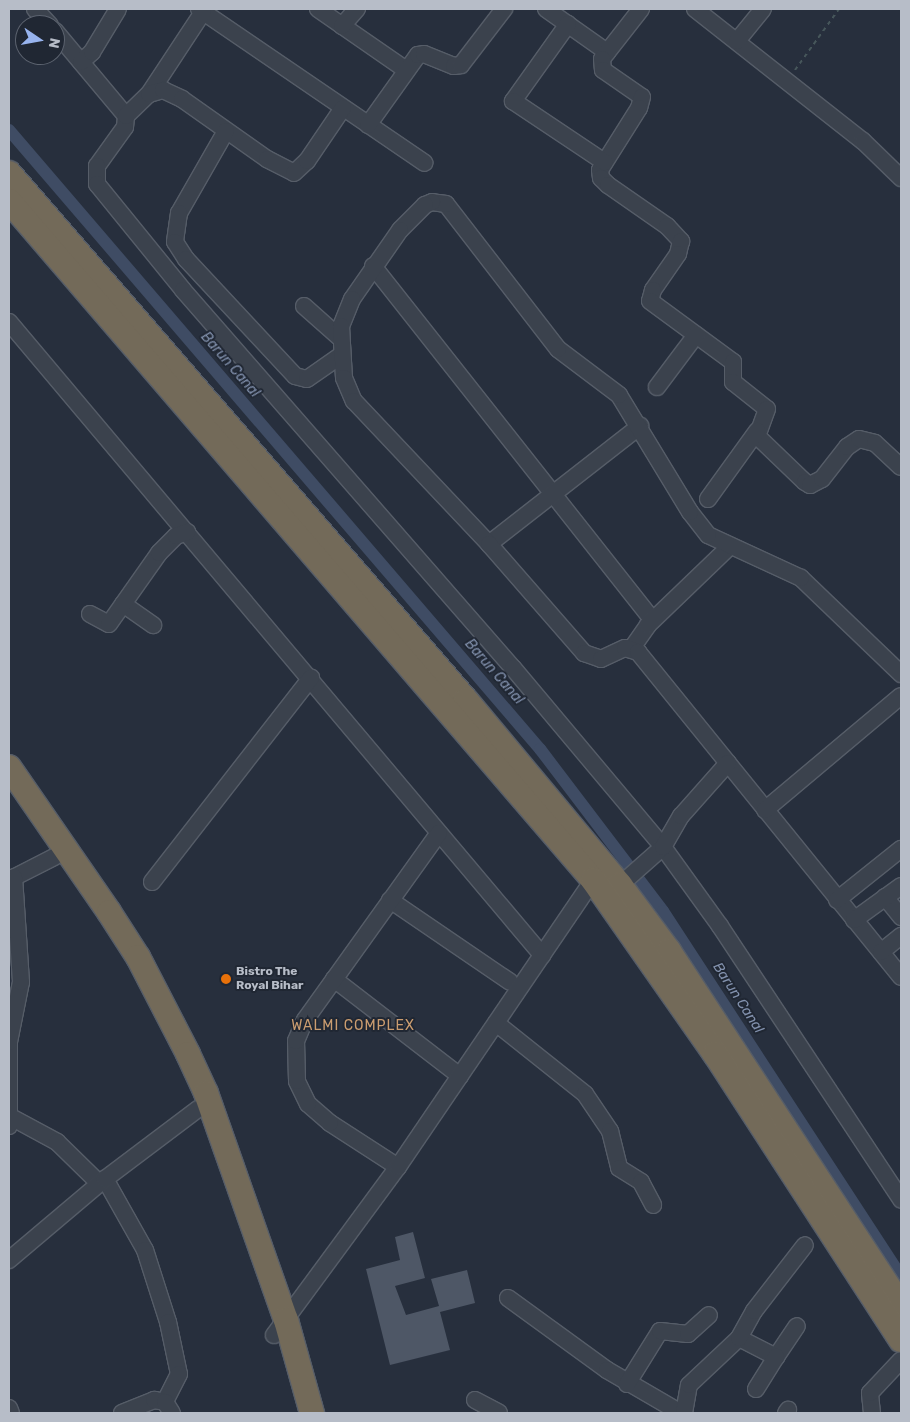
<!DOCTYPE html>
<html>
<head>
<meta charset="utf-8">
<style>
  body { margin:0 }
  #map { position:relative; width:910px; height:1422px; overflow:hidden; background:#272f3d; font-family:Rubik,sans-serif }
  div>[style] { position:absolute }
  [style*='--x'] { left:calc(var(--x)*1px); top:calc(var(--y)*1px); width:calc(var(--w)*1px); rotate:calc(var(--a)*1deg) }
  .canal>* { height:12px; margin:-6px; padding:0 6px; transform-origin:6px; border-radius:6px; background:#3f4c64 }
  .building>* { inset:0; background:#4e5766 }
  .path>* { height:2px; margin-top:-1px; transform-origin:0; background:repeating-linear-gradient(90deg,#47575b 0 4px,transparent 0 8px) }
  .roads { filter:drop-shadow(1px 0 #565d68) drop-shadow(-1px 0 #565d68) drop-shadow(0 1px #565d68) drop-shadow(0 -1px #565d68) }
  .minor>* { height:16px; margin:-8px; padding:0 8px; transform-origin:8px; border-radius:8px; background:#3b424d }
  .highway>* { height:24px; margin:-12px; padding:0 12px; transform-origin:12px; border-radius:12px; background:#736a59 }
  .dots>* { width:14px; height:14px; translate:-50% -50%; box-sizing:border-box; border:2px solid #202733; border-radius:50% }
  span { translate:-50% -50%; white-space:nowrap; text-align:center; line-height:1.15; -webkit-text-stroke:4px #202733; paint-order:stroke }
  .poi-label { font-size:12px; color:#b7bdc8; font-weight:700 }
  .left { translate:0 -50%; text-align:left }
  .water-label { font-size:14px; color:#8291ad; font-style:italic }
  .neighbourhood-label { font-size:14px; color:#cb9d70; letter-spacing:1px }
  .frame { position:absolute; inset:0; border:10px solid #b7bdc8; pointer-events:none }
  .north { position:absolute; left:15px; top:15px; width:50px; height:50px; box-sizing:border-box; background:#202733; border:1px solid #5c636f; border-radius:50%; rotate:102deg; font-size:14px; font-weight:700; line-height:20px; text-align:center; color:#b7bdc8 }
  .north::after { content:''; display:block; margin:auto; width:18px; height:22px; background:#97b3ee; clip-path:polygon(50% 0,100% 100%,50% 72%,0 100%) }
</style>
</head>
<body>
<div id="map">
  <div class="canal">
    <i style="--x:9;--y:130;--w:816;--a:49.38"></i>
    <i style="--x:540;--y:749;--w:203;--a:52.8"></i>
    <i style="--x:663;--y:911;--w:436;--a:56.9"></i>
  </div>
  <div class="building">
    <i style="clip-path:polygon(413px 1232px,425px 1278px,395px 1286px,406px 1315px,439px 1306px,431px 1279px,467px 1270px,475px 1303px,440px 1312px,450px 1350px,390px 1365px,366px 1269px,400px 1260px,395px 1237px)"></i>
  </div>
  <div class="path">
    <i style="--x:795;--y:70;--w:75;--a:-54.2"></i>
  </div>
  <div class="roads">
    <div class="minor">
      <i style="--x:35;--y:9;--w:22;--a:47"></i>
      <i style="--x:199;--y:9;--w:273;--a:34.3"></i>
      <i style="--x:318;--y:9;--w:107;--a:34.7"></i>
      <i style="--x:546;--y:9;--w:75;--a:35.2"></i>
      <i style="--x:641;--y:9;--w:63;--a:128"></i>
      <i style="--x:602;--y:59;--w:11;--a:85"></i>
      <i style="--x:603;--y:70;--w:47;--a:34.7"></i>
      <i style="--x:642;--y:97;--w:11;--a:105"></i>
      <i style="--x:639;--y:108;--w:73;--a:122.2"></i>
      <i style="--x:600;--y:170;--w:8;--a:83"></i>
      <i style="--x:601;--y:178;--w:10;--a:45"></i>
      <i style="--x:608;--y:185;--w:72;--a:34.8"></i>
      <i style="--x:667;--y:226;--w:21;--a:47"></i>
      <i style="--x:681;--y:241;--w:13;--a:103"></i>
      <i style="--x:678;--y:254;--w:44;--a:124.8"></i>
      <i style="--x:653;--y:290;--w:11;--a:105"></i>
      <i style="--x:650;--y:301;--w:103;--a:36.3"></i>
      <i style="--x:733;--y:362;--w:20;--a:90"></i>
      <i style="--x:733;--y:382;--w:43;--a:38.5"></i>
      <i style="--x:767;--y:409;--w:29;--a:110"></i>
      <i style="--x:757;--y:436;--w:66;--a:43.8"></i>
      <i style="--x:805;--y:482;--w:6;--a:31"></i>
      <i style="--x:810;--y:485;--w:13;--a:-27"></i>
      <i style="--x:822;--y:479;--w:41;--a:-52"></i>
      <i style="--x:847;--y:447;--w:14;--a:-34"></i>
      <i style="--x:859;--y:439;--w:16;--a:14"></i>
      <i style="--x:875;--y:443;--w:35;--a:43"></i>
      <i style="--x:695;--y:9;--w:214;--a:38.2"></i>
      <i style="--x:863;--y:141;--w:53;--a:44.2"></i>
      <i style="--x:568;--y:24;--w:95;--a:125.5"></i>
      <i style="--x:513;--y:101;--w:110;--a:33.8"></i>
      <i style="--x:342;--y:26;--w:23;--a:-49"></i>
      <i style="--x:55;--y:31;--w:111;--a:50.1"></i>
      <i style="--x:126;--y:116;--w:11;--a:95"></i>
      <i style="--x:125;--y:127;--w:48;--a:125.7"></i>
      <i style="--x:97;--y:166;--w:18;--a:90"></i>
      <i style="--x:97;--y:184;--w:136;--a:50.9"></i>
      <i style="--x:183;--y:290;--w:502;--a:48.88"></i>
      <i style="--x:513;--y:668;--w:234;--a:50"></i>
      <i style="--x:663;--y:847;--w:97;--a:54.2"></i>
      <i style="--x:720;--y:926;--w:328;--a:56.5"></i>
      <i style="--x:737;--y:41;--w:41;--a:-50.9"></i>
      <i style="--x:81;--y:62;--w:15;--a:-42"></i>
      <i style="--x:92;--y:52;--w:50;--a:-58.8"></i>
      <i style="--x:149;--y:94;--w:98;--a:-56.6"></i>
      <i style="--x:126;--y:116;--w:32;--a:-44"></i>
      <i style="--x:149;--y:94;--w:15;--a:-16"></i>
      <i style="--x:163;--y:90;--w:21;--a:25"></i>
      <i style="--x:182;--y:99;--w:104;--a:35.2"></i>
      <i style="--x:267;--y:159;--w:30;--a:27"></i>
      <i style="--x:294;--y:173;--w:18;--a:-43"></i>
      <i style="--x:307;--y:161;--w:64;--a:-55.8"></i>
      <i style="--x:368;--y:125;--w:86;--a:-54.5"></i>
      <i style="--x:418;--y:55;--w:6;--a:-9"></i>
      <i style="--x:424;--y:54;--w:32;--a:22"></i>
      <i style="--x:454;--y:66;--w:7;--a:-8"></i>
      <i style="--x:461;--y:65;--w:71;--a:-52.5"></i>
      <i style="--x:226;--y:131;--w:95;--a:119.8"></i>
      <i style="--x:179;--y:213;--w:29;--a:98"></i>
      <i style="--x:175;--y:242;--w:20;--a:57"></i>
      <i style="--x:186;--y:259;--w:160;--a:47"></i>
      <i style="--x:295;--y:376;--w:12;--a:14"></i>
      <i style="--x:307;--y:379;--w:40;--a:-34.9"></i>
      <i style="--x:373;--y:266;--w:451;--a:51.7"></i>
      <i style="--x:304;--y:306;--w:48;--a:41.6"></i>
      <i style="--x:9;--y:322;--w:828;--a:49.9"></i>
      <i style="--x:657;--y:387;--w:65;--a:-53.1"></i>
      <i style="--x:708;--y:499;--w:84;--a:-54.2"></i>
      <i style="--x:489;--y:544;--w:192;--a:-38"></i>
      <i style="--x:123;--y:604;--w:37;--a:35"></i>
      <i style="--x:90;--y:614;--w:21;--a:28"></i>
      <i style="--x:109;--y:624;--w:87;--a:-54.8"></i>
      <i style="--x:159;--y:553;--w:24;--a:-45"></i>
      <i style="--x:176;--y:536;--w:12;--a:-20"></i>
      <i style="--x:632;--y:648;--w:28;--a:-55"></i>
      <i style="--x:648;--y:625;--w:114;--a:-43.9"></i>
      <i style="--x:901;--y:674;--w:139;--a:-136.2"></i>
      <i style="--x:801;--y:578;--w:102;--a:-155.2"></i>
      <i style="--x:708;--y:535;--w:29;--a:-128"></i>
      <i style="--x:690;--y:512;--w:137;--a:-121.3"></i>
      <i style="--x:619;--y:395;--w:76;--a:-143"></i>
      <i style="--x:558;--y:349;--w:183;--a:-127.7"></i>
      <i style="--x:446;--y:204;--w:14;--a:-172"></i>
      <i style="--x:432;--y:202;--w:8;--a:157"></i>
      <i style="--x:425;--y:205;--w:35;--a:135"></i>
      <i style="--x:400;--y:230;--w:84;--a:124.8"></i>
      <i style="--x:352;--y:299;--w:29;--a:112"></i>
      <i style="--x:341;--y:326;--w:52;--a:86.7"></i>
      <i style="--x:344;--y:378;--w:25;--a:67"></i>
      <i style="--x:354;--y:401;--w:197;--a:46.6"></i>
      <i style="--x:489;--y:544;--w:145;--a:48.9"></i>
      <i style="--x:584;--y:653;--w:18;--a:19"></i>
      <i style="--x:601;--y:659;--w:26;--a:-25"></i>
      <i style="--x:625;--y:648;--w:14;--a:17"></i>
      <i style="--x:638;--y:652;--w:418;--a:51"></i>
      <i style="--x:765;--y:810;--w:177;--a:-40"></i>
      <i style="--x:9;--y:880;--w:51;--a:-27.1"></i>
      <i style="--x:152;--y:882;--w:259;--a:-52.1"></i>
      <i style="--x:620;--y:885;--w:57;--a:-41.5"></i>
      <i style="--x:663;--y:847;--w:36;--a:-60"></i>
      <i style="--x:681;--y:816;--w:71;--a:-48.4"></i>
      <i style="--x:885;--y:897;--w:26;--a:51"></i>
      <i style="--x:390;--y:900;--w:145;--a:34.3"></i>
      <i style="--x:837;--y:900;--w:82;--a:-38.6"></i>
      <i style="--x:854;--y:920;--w:58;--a:-35.9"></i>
      <i style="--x:881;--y:952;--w:26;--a:-39"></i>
      <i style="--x:334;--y:979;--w:159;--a:37.6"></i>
      <i style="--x:496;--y:1023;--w:114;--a:38.6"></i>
      <i style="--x:585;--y:1094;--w:45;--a:56"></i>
      <i style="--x:610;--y:1131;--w:38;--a:76"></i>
      <i style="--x:619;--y:1168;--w:26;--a:32"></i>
      <i style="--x:641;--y:1182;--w:26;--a:62"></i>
      <i style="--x:9;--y:1116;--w:55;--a:28.4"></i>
      <i style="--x:57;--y:1142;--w:59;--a:44.3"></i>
      <i style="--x:9;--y:1126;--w:84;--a:-90"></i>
      <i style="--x:9;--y:1042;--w:61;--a:-78.7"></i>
      <i style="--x:21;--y:982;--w:105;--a:-93.8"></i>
      <i style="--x:398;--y:1167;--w:81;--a:-147.1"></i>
      <i style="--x:330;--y:1123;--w:29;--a:-139"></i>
      <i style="--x:308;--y:1104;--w:25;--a:-116"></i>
      <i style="--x:297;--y:1081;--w:40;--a:-91.4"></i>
      <i style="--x:296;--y:1041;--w:23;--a:-67"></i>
      <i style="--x:305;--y:1020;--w:230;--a:-54.4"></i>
      <i style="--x:105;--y:1179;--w:81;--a:60.6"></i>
      <i style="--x:145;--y:1250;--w:76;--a:72.3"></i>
      <i style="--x:168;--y:1322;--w:53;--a:78.1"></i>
      <i style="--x:179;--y:1374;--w:31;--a:117"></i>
      <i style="--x:9;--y:1260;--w:126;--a:-40.2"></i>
      <i style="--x:105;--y:1179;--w:116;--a:-37"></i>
      <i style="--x:508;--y:1298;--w:122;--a:36"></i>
      <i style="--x:607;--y:1370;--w:86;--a:30.2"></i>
      <i style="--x:274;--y:1335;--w:209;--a:-53.6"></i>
      <i style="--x:398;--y:1167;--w:347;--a:-55.8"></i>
      <i style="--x:739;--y:1338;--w:42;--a:27.2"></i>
      <i style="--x:776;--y:1357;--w:37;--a:-56"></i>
      <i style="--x:627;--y:1384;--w:62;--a:-58.1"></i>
      <i style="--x:660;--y:1331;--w:28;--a:6"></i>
      <i style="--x:688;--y:1334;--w:28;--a:-42"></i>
      <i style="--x:756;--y:1389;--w:38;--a:-58"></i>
      <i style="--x:475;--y:1400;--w:27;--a:28"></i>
      <i style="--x:9;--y:1408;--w:5;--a:68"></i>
      <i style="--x:122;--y:1413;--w:35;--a:-22"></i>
      <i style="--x:154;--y:1400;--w:11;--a:10"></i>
      <i style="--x:165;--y:1402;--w:13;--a:58"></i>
      <i style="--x:684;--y:1413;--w:28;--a:-80"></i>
      <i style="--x:689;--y:1385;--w:69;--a:-43.2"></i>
      <i style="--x:739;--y:1338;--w:31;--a:-61"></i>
      <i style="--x:754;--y:1311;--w:83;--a:-52.3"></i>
      <i style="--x:786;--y:1413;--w:4;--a:-56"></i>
      <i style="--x:872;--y:1413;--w:20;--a:-96"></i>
      <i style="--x:870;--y:1393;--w:45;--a:-46.8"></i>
    </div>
    <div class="highway">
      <i style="--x:9;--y:173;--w:698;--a:49.07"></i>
      <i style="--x:466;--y:700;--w:241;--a:50.2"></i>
      <i style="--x:620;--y:885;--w:82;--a:53.4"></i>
      <i style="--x:669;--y:951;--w:424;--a:56.8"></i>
      <i style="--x:9;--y:201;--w:896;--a:49.3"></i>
      <i style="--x:593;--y:880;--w:213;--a:55"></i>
      <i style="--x:715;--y:1054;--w:341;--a:57"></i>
      <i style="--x:9;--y:767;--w:176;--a:55.4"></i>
      <i style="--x:109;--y:912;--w:54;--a:57.2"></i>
      <i style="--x:138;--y:957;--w:109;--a:62.7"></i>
      <i style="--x:188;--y:1054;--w:43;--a:65.2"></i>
      <i style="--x:206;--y:1093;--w:241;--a:70.6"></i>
      <i style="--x:286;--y:1320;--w:97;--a:74.4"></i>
    </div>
  </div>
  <div class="dots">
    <i style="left:226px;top:979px;background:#e8710a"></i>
  </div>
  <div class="poi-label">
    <span class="left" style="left:236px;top:979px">Bistro The<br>Royal Bihar</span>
  </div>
  <div class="water-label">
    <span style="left:230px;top:365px;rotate:49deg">Barun Canal</span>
    <span style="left:494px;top:672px;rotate:49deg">Barun Canal</span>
    <span style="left:738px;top:998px;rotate:57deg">Barun Canal</span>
  </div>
  <div class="neighbourhood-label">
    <span style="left:353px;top:1026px">WALMI COMPLEX</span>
  </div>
  <div class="frame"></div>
  <div class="north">N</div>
</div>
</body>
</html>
